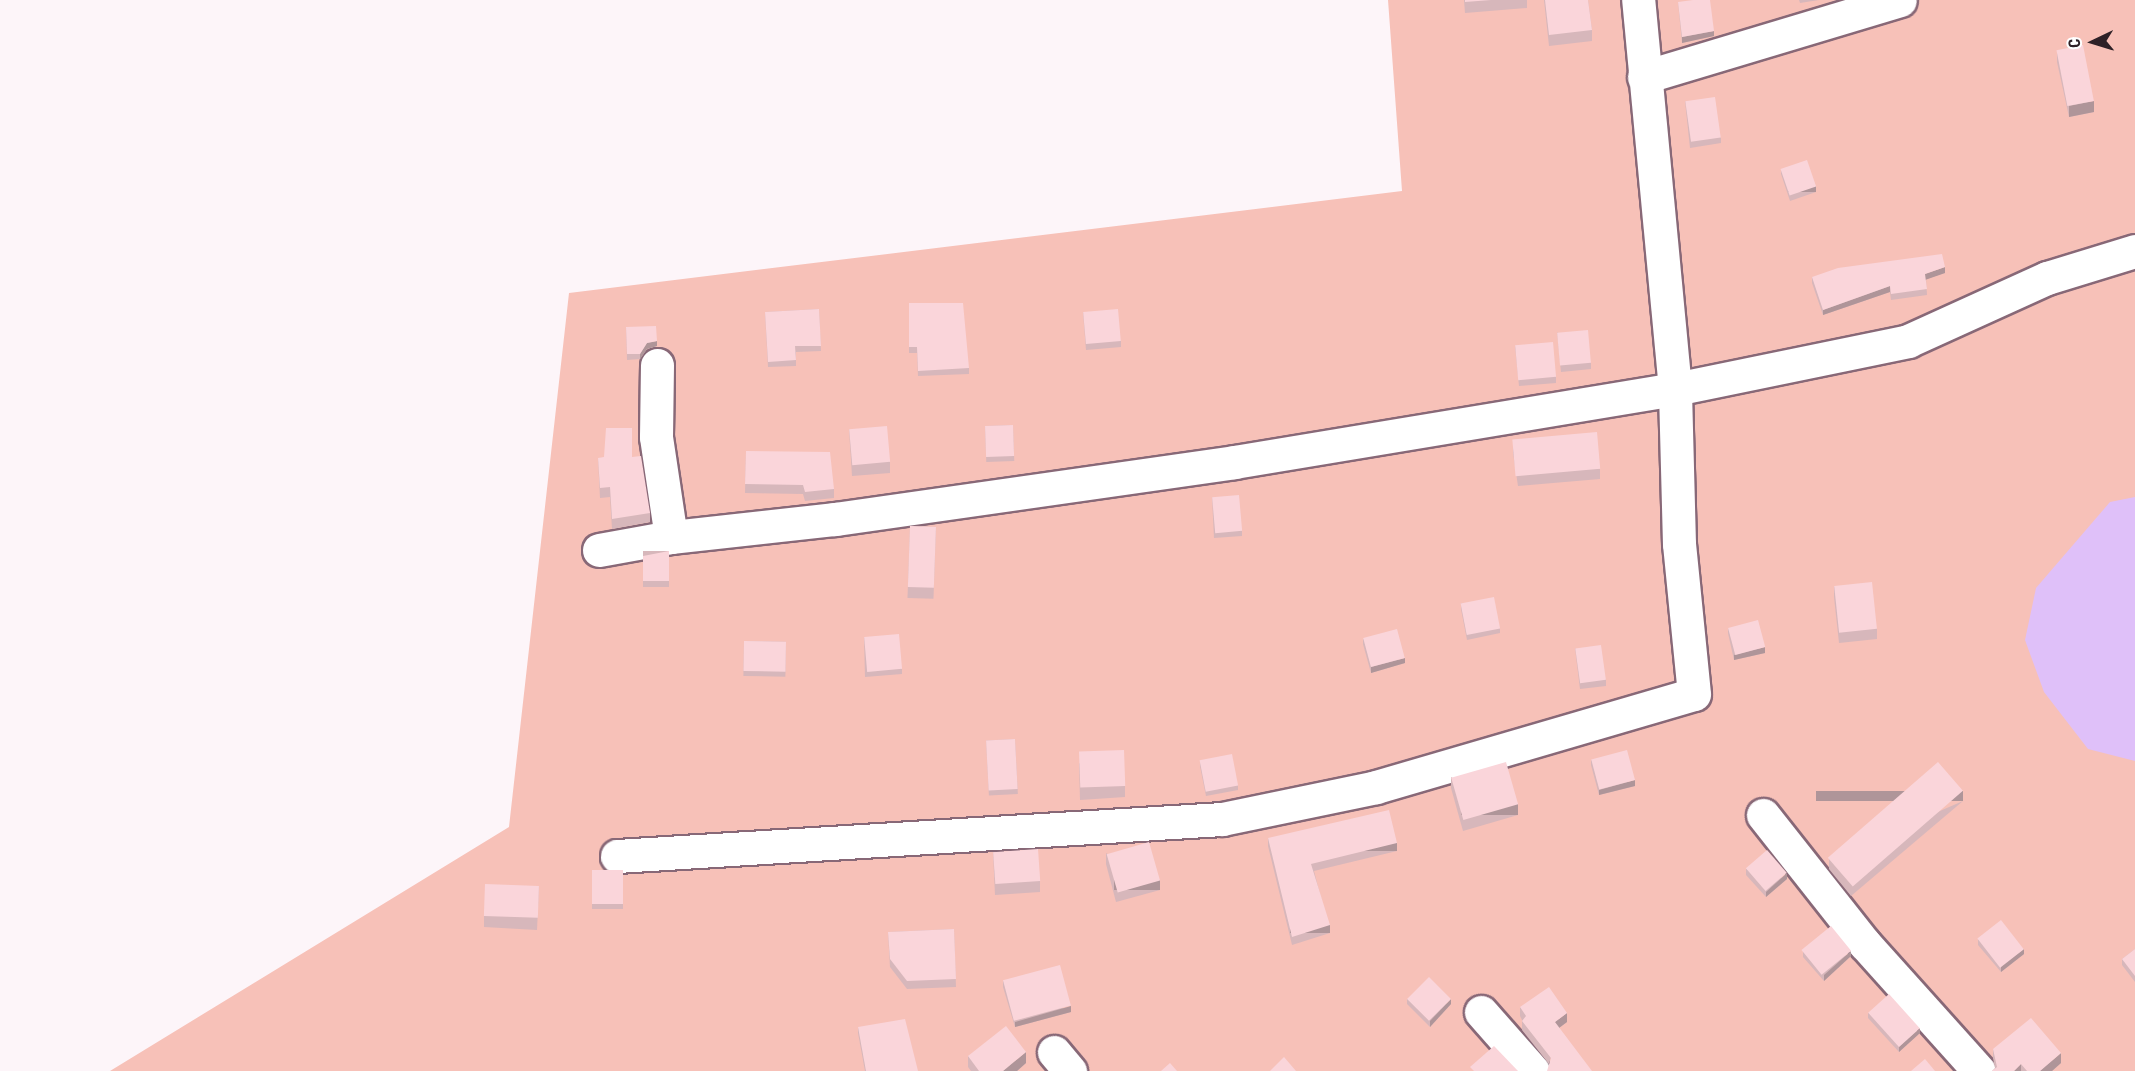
<!DOCTYPE html>
<html>
<head>
<meta charset="utf-8">
<style>
  body { margin:0 }
  #map { position:relative; width:2135px; height:1071px; overflow:hidden; background:#fdf5f9; font-family:"Roboto Condensed",sans-serif }
  div>[style] { position:absolute }
  [style*='--x'] { left:calc(var(--x)*1px); top:calc(var(--y)*1px); width:calc(var(--w)*1px); rotate:calc(var(--a)*1deg) }
  .green>* { inset:0; background:#f7c1b8 }
  .water>* { inset:0; background:#dfc0f9 }
  .roads { filter:drop-shadow(2px 0 #886877) drop-shadow(-2px 0 #886877) drop-shadow(0 2px #886877) drop-shadow(0 -2px #886877) }
  .minor>* { height:33px; margin:-16.5px; padding:0 16.5px; transform-origin:16.5px; border-radius:16.5px; background:#fff }
  .wall>* { inset:0; background:#d7b7bb; transform-origin:0 0 }
  .shaded-wall>* { inset:0; background:#af9599; transform-origin:0 0 }
  .building>* { inset:0; background:#fad5da; transform-origin:0 0 }
  span { translate:-50% -50%; white-space:nowrap; text-align:center; line-height:1.15; -webkit-text-stroke:5px #fff; paint-order:stroke }
  .north { position:absolute; left:2063px; top:12px; width:60px; height:60px; -webkit-text-stroke:4px #fff; paint-order:stroke; rotate:266deg; font-size:16px; font-weight:700; line-height:24px; text-align:center; color:#2e2127 }
  .north::after { content:''; display:block; margin:auto; width:21px; height:27px; background:#2e2127; clip-path:polygon(50% 0,100% 100%,50% 72%,0 100%) }
</style>
</head>
<body>
<div id="map">
  <div class="green">
    <i style="clip-path:polygon(1388px 0,2135px 0,2135px 1071px,110px 1071px,509px 827px,569px 293px,1402px 191px)"></i>
  </div>
  <div class="water">
    <i style="clip-path:polygon(2135px 497px,2135px 761px,2088px 749px,2044px 692px,2025px 640px,2036px 588px,2110px 502px)"></i>
  </div>
  <div class="roads">
    <div class="minor">
      <i style="--x:1644;--y:77;--w:267;--a:-16.7"></i>
      <i style="--x:657;--y:365;--w:72;--a:90.8"></i>
      <i style="--x:656;--y:437;--w:101;--a:81.5"></i>
      <i style="--x:599;--y:550;--w:73;--a:-10.2"></i>
      <i style="--x:671;--y:537;--w:165;--a:-6.3"></i>
      <i style="--x:835;--y:519;--w:403;--a:-8.1"></i>
      <i style="--x:1234;--y:462;--w:447;--a:-9.4"></i>
      <i style="--x:1675;--y:389;--w:238;--a:-11.6"></i>
      <i style="--x:1908;--y:341;--w:153;--a:-24.4"></i>
      <i style="--x:2047;--y:278;--w:92;--a:-17.1"></i>
      <i style="--x:1763;--y:815;--w:164;--a:51.7"></i>
      <i style="--x:1865;--y:944;--w:171;--a:48.1"></i>
      <i style="--x:617;--y:856;--w:606;--a:-3.5"></i>
      <i style="--x:1222;--y:819;--w:157;--a:-11.7"></i>
      <i style="--x:1376;--y:787;--w:331;--a:-16.3"></i>
      <i style="--x:1694;--y:694;--w:151;--a:-95.7"></i>
      <i style="--x:1679;--y:544;--w:155;--a:-91.5"></i>
      <i style="--x:1675;--y:389;--w:391;--a:-95.4"></i>
      <i style="--x:1481;--y:1012;--w:79;--a:48.6"></i>
      <i style="--x:1054;--y:1052;--w:25;--a:50"></i>
    </div>
  </div>
  <div class="wall">
    <i style="clip-path:polygon(1464px 0,1527px 0,1527px 8px,1465px 13px)"></i>
    <i style="clip-path:polygon(1544px 0,1588px 0,1592px 30px,1592px 41px,1549px 46px)"></i>
    <i style="clip-path:polygon(1799px 0,1819px 0,1800px 3px)"></i>
    <i style="clip-path:polygon(1678px 2px,1714px 36px,1682px 43px)"></i>
    <i style="clip-path:polygon(2057px 51px,2094px 112px,2069px 117px,2057px 62px)"></i>
    <i style="clip-path:polygon(1685px 101px,1721px 138px,1721px 143px,1690px 148px)"></i>
    <i style="clip-path:polygon(1781px 169px,1816px 192px,1790px 201px,1781px 174px)"></i>
    <i style="clip-path:polygon(1945px 273px,1926px 279px,1927px 295px,1891px 300px,1890px 292px,1823px 315px,1812px 283px,1812px 277px)"></i>
    <i style="clip-path:polygon(909px 303px,969px 368px,969px 374px,918px 376px,917px 353px,909px 353px)"></i>
    <i style="clip-path:polygon(819px 309px,821px 351px,796px 352px,796px 366px,768px 367px,765px 312px)"></i>
    <i style="clip-path:polygon(1083px 312px,1121px 341px,1121px 347px,1086px 350px)"></i>
    <i style="clip-path:polygon(626px 327px,657px 346px,647px 349px,640px 359px,627px 360px)"></i>
    <i style="clip-path:polygon(1557px 332px,1591px 363px,1591px 369px,1561px 372px)"></i>
    <i style="clip-path:polygon(1515px 346px,1556px 377px,1556px 383px,1519px 386px)"></i>
    <i style="left:1013px;top:425px;width:36px;height:28px;rotate:88deg"></i>
    <i style="clip-path:polygon(849px 429px,890px 462px,890px 473px,852px 476px)"></i>
    <i style="clip-path:polygon(1513px 444px,1600px 469px,1600px 479px,1518px 486px,1513px 453px)"></i>
    <i style="clip-path:polygon(746px 451px,834px 489px,834px 498px,805px 501px,803px 494px,745px 493px)"></i>
    <i style="clip-path:polygon(632px 457px,650px 513px,650px 522px,612px 529px,610px 497px,600px 498px,598px 458px)"></i>
    <i style="clip-path:polygon(1212px 497px,1242px 531px,1242px 536px,1214px 538px)"></i>
    <i style="left:910px;top:526px;width:26px;height:72px;rotate:2deg"></i>
    <i style="left:669px;top:551px;width:36px;height:26px;rotate:90deg"></i>
    <i style="clip-path:polygon(1834px 586px,1877px 629px,1877px 639px,1839px 643px,1834px 597px)"></i>
    <i style="clip-path:polygon(1461px 603px,1500px 628px,1500px 633px,1467px 640px,1461px 609px)"></i>
    <i style="clip-path:polygon(1728px 628px,1765px 653px,1734px 660px,1728px 633px)"></i>
    <i style="clip-path:polygon(864px 637px,902px 669px,902px 674px,865px 677px)"></i>
    <i style="clip-path:polygon(1363px 639px,1405px 663px,1371px 673px,1363px 644px)"></i>
    <i style="left:744px;top:641px;width:42px;height:35px;rotate:1deg"></i>
    <i style="clip-path:polygon(1575px 648px,1606px 680px,1606px 686px,1580px 689px)"></i>
    <i style="left:1015px;top:739px;width:55px;height:29px;rotate:87deg"></i>
    <i style="clip-path:polygon(1200px 760px,1238px 785px,1238px 790px,1206px 796px,1200px 766px)"></i>
    <i style="clip-path:polygon(1591px 760px,1635px 786px,1599px 795px,1591px 765px)"></i>
    <i style="clip-path:polygon(1079px 763px,1125px 786px,1125px 797px,1080px 800px)"></i>
    <i style="clip-path:polygon(1451px 777px,1518px 815px,1463px 831px,1451px 788px)"></i>
    <i style="clip-path:polygon(1963px 801px,1851px 896px,1829px 869px,1829px 859px)"></i>
    <i style="clip-path:polygon(1268px 838px,1397px 851px,1314px 871px,1330px 933px,1292px 945px,1268px 846px)"></i>
    <i style="clip-path:polygon(993px 852px,1040px 881px,1040px 892px,995px 895px)"></i>
    <i style="clip-path:polygon(1106px 853px,1160px 890px,1116px 902px,1106px 864px)"></i>
    <i style="clip-path:polygon(1746px 869px,1787px 879px,1766px 897px,1746px 875px)"></i>
    <i style="left:623px;top:870px;width:39px;height:31px;rotate:90deg"></i>
    <i style="clip-path:polygon(539px 886px,537px 930px,484px 927px,484px 916px)"></i>
    <i style="clip-path:polygon(954px 929px,956px 987px,907px 989px,890px 967px,888px 932px)"></i>
    <i style="clip-path:polygon(1978px 939px,2024px 954px,2001px 972px,1978px 945px)"></i>
    <i style="clip-path:polygon(2135px 949px,2135px 982px,2122px 965px,2122px 959px)"></i>
    <i style="clip-path:polygon(1803px 951px,1851px 956px,1824px 981px,1803px 957px)"></i>
    <i style="clip-path:polygon(1003px 981px,1071px 1012px,1015px 1027px,1003px 987px)"></i>
    <i style="clip-path:polygon(1407px 999px,1451px 1004px,1430px 1027px,1407px 1004px)"></i>
    <i style="clip-path:polygon(1520px 1007px,1567px 1022px,1559px 1028px,1549px 1064px,1522px 1030px,1522px 1020px,1520px 1016px)"></i>
    <i style="clip-path:polygon(1868px 1013px,1920px 1033px,1899px 1052px,1868px 1018px)"></i>
    <i style="clip-path:polygon(858px 1027px,918px 1071px,865px 1071px,858px 1033px)"></i>
    <i style="clip-path:polygon(1993px 1049px,2061px 1063px,2052px 1071px,1992px 1071px,1995px 1068px,1993px 1058px)"></i>
    <i style="clip-path:polygon(968px 1056px,1026px 1063px,1017px 1071px,971px 1071px,968px 1067px)"></i>
  </div>
  <div class="shaded-wall">
    <i style="clip-path:polygon(1714px 31px,1714px 36px,1682px 43px,1682px 37px)"></i>
    <i style="clip-path:polygon(2094px 101px,2094px 112px,2069px 117px,2069px 106px)"></i>
    <i style="left:1816px;top:186px;width:6px;height:28px;rotate:90deg"></i>
    <i style="clip-path:polygon(1945px 267px,1945px 273px,1925px 280px,1925px 274px)"></i>
    <i style="clip-path:polygon(1890px 286px,1890px 292px,1823px 315px,1823px 310px)"></i>
    <i style="clip-path:polygon(657px 341px,657px 346px,647px 349px,640px 359px,640px 354px,647px 343px)"></i>
    <i style="clip-path:polygon(1765px 647px,1765px 653px,1734px 660px,1734px 655px)"></i>
    <i style="clip-path:polygon(1405px 658px,1405px 663px,1371px 673px,1371px 667px)"></i>
    <i style="clip-path:polygon(1635px 780px,1635px 786px,1599px 795px,1599px 790px)"></i>
    <i style="left:1963px;top:791px;width:10px;height:147px;rotate:90deg"></i>
    <i style="left:1518px;top:804px;width:11px;height:57px;rotate:90deg"></i>
    <i style="left:1397px;top:843px;width:8px;height:89px;rotate:90deg"></i>
    <i style="clip-path:polygon(1787px 873px,1787px 879px,1766px 897px,1766px 892px)"></i>
    <i style="left:1160px;top:880px;width:10px;height:46px;rotate:90deg"></i>
    <i style="left:1330px;top:925px;width:8px;height:40px;rotate:90deg"></i>
    <i style="clip-path:polygon(2024px 949px,2024px 954px,2001px 972px,2001px 966px)"></i>
    <i style="clip-path:polygon(1851px 951px,1851px 956px,1824px 981px,1824px 975px)"></i>
    <i style="clip-path:polygon(1451px 999px,1451px 1004px,1430px 1027px,1430px 1021px)"></i>
    <i style="clip-path:polygon(1071px 1006px,1071px 1012px,1015px 1027px,1015px 1022px)"></i>
    <i style="clip-path:polygon(1567px 1013px,1567px 1022px,1555px 1031px,1555px 1022px)"></i>
    <i style="clip-path:polygon(1920px 1028px,1920px 1033px,1899px 1052px,1899px 1047px)"></i>
    <i style="clip-path:polygon(1026px 1052px,1026px 1063px,1017px 1071px,1003px 1071px)"></i>
    <i style="clip-path:polygon(2061px 1053px,2061px 1063px,2052px 1071px,2040px 1071px)"></i>
    <i style="clip-path:polygon(2021px 1064px,2021px 1071px,2014px 1071px)"></i>
  </div>
  <div class="building">
    <i style="clip-path:polygon(1465px 0,1491px 0,1465px 2px)"></i>
    <i style="clip-path:polygon(1545px 0,1588px 0,1592px 30px,1549px 35px)"></i>
    <i style="clip-path:polygon(1693px 0,1710px 0,1714px 31px,1682px 37px,1678px 2px)"></i>
    <i style="left:2083px;top:45px;width:57px;height:27px;rotate:79deg"></i>
    <i style="left:1715px;top:97px;width:41px;height:30px;rotate:82deg"></i>
    <i style="left:1807px;top:160px;width:28px;height:28px;rotate:71deg"></i>
    <i style="clip-path:polygon(1942px 254px,1945px 267px,1925px 274px,1927px 289px,1891px 294px,1890px 286px,1823px 310px,1812px 277px,1838px 268px)"></i>
    <i style="clip-path:polygon(909px 303px,963px 303px,969px 368px,918px 371px,917px 347px,909px 347px)"></i>
    <i style="clip-path:polygon(819px 309px,821px 346px,795px 346px,796px 360px,768px 362px,765px 312px)"></i>
    <i style="left:1118px;top:309px;width:32px;height:35px;rotate:85deg"></i>
    <i style="clip-path:polygon(656px 326px,657px 341px,647px 343px,640px 354px,627px 354px,626px 327px)"></i>
    <i style="left:1588px;top:330px;width:33px;height:31px;rotate:85deg"></i>
    <i style="left:1553px;top:342px;width:35px;height:38px;rotate:85deg"></i>
    <i style="left:1013px;top:425px;width:31px;height:28px;rotate:88deg"></i>
    <i style="left:887px;top:426px;width:36px;height:38px;rotate:85deg"></i>
    <i style="clip-path:polygon(606px 428px,632px 428px,632px 457px,641px 456px,650px 513px,612px 519px,610px 487px,600px 488px,598px 458px,604px 457px)"></i>
    <i style="left:1597px;top:432px;width:37px;height:85px;rotate:85deg"></i>
    <i style="clip-path:polygon(746px 451px,830px 452px,834px 489px,805px 492px,803px 485px,745px 484px)"></i>
    <i style="left:1239px;top:495px;width:36px;height:27px;rotate:85deg"></i>
    <i style="left:910px;top:526px;width:26px;height:61px;rotate:2deg"></i>
    <i style="clip-path:polygon(669px 551px,669px 581px,643px 581px,643px 556px)"></i>
    <i style="left:1872px;top:582px;width:47px;height:38px;rotate:84deg"></i>
    <i style="left:1494px;top:597px;width:32px;height:34px;rotate:79deg"></i>
    <i style="left:1758px;top:620px;width:28px;height:31px;rotate:75deg"></i>
    <i style="left:1397px;top:629px;width:30px;height:35px;rotate:75deg"></i>
    <i style="left:899px;top:634px;width:35px;height:35px;rotate:85deg"></i>
    <i style="left:744px;top:641px;width:42px;height:30px;rotate:1deg"></i>
    <i style="left:1601px;top:645px;width:35px;height:26px;rotate:82deg"></i>
    <i style="left:1015px;top:739px;width:50px;height:29px;rotate:87deg"></i>
    <i style="left:1124px;top:750px;width:36px;height:45px;rotate:88deg"></i>
    <i style="left:1627px;top:750px;width:31px;height:37px;rotate:75deg"></i>
    <i style="left:1232px;top:754px;width:32px;height:33px;rotate:79deg"></i>
    <i style="left:1506px;top:762px;width:44px;height:57px;rotate:74deg"></i>
    <i style="left:1938px;top:762px;width:38px;height:146px;rotate:49deg"></i>
    <i style="clip-path:polygon(1389px 810px,1397px 843px,1311px 864px,1330px 925px,1292px 937px,1268px 838px)"></i>
    <i style="left:1149px;top:842px;width:40px;height:44px;rotate:74deg"></i>
    <i style="left:1038px;top:849px;width:32px;height:45px;rotate:86deg"></i>
    <i style="left:1767px;top:850px;width:30px;height:28px;rotate:49deg"></i>
    <i style="left:623px;top:870px;width:34px;height:31px;rotate:90deg"></i>
    <i style="left:485px;top:884px;width:54px;height:32px;rotate:2deg"></i>
    <i style="left:2001px;top:920px;width:37px;height:30px;rotate:52deg"></i>
    <i style="left:1831px;top:926px;width:32px;height:38px;rotate:51deg"></i>
    <i style="clip-path:polygon(954px 929px,956px 979px,907px 981px,890px 959px,888px 932px)"></i>
    <i style="clip-path:polygon(2135px 949px,2135px 976px,2122px 959px)"></i>
    <i style="left:1060px;top:965px;width:42px;height:59px;rotate:75deg"></i>
    <i style="left:1429px;top:977px;width:31px;height:31px;rotate:45deg"></i>
    <i style="clip-path:polygon(1549px 987px,1567px 1013px,1555px 1022px,1592px 1071px,1547px 1071px,1551px 1058px,1522px 1021px,1526px 1016px,1520px 1007px)"></i>
    <i style="left:1889px;top:994px;width:46px;height:28px;rotate:48deg"></i>
    <i style="clip-path:polygon(2031px 1018px,2061px 1053px,2040px 1071px,2027px 1071px,2021px 1064px,2014px 1071px,1992px 1071px,1997px 1067px,1993px 1049px)"></i>
    <i style="clip-path:polygon(905px 1019px,918px 1071px,866px 1071px,858px 1027px)"></i>
    <i style="clip-path:polygon(1006px 1026px,1026px 1052px,1003px 1071px,979px 1071px,968px 1056px)"></i>
    <i style="clip-path:polygon(1494px 1046px,1518px 1071px,1474px 1071px,1470px 1067px)"></i>
    <i style="clip-path:polygon(1284px 1057px,1296px 1071px,1270px 1071px)"></i>
    <i style="clip-path:polygon(1925px 1059px,1935px 1071px,1911px 1071px)"></i>
    <i style="clip-path:polygon(1170px 1063px,1177px 1071px,1161px 1071px)"></i>
  </div>
  <div class="north">С</div>
</div>
</body>
</html>
